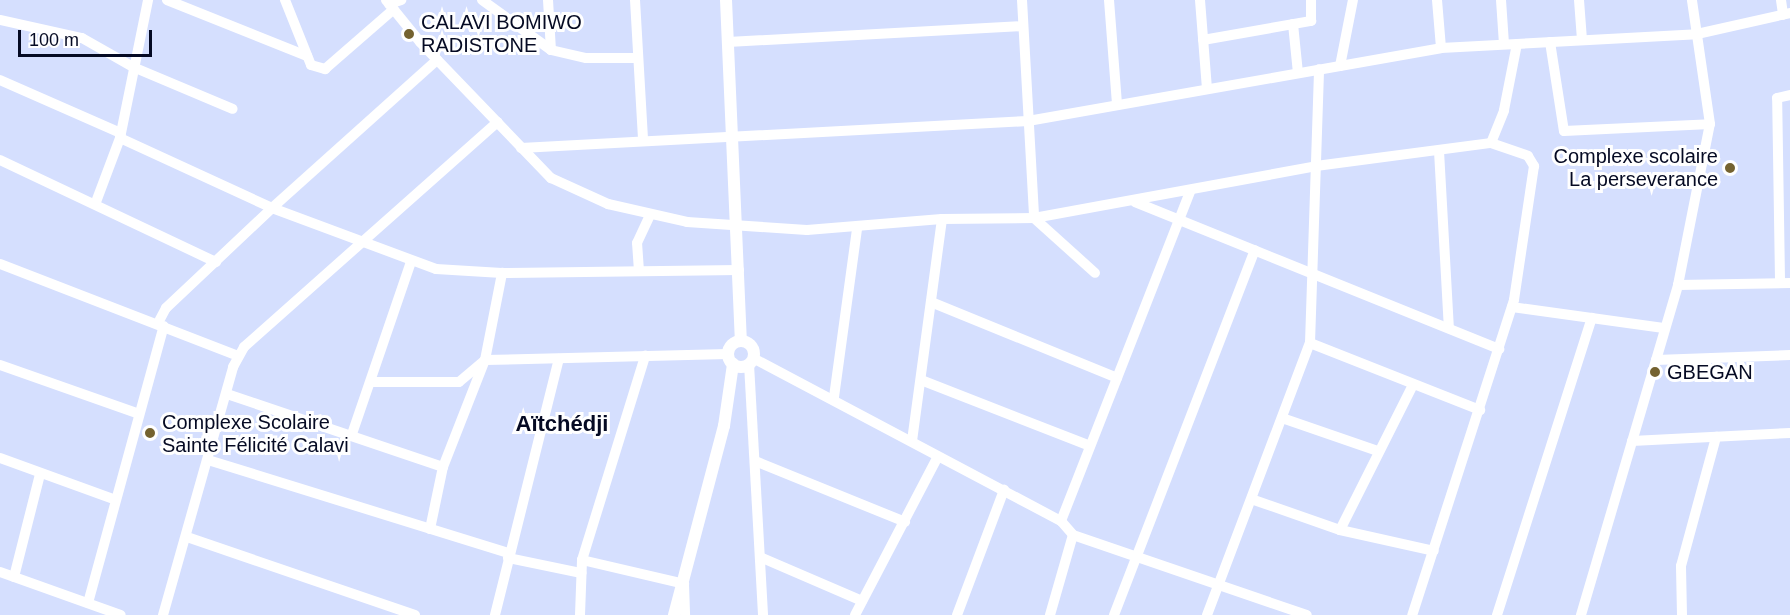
<!DOCTYPE html>
<html>
<head>
<meta charset="utf-8">
<style>
  body { margin:0 }
  #map { position:relative; width:1790px; height:615px; overflow:hidden; background:#d5dffe; font-family:Arial,sans-serif }
  div>[style] { position:absolute }
  [style*='--x'] { left:calc(var(--x)*1px); top:calc(var(--y)*1px); width:calc(var(--w)*1px); rotate:calc(var(--a)*1deg) }
  .minor>* { height:10px; margin:-5px; padding:0 5px; transform-origin:5px; border-radius:5px; background:#fff }
  .tertiary>* { height:12px; margin:-6px; padding:0 6px; transform-origin:6px; border-radius:6px; background:#fff }
  .tertiary>.ring { margin:-6px; padding:0; box-sizing:content-box; background:none; border:12px solid #fff; border-radius:50% }
  .dots>* { width:16px; height:16px; translate:-50% -50%; box-sizing:border-box; border:3px solid #fff; border-radius:50% }
  span { translate:-50% -50%; white-space:nowrap; text-align:center; line-height:1.15; -webkit-text-stroke:6px #fff; paint-order:stroke }
  .poi-label { font-size:20px; color:#050a23 }
  .left { translate:0 -50%; text-align:left }
  .right { translate:-100% -50%; text-align:right }
  .quarter-label { font-size:22px; color:#050a23; font-weight:700 }
  .scale { position:absolute; left:18px; top:30px; width:134px; height:27px; box-sizing:border-box; border:3px solid #050a23; border-top:0; padding-left:8px; font-size:18px; line-height:21px; white-space:nowrap; color:#050a23; -webkit-text-stroke:4px #fff; paint-order:stroke }
</style>
</head>
<body>
<div id="map">
  <div class="minor">
    <i style="--x:167;--y:0;--w:151;--a:21.8"></i>
    <i style="--x:285;--y:0;--w:70;--a:68.2"></i>
    <i style="--x:311;--y:65;--w:15;--a:16"></i>
    <i style="--x:325;--y:69;--w:91;--a:-41"></i>
    <i style="--x:386;--y:0;--w:54;--a:51"></i>
    <i style="--x:420;--y:42;--w:189;--a:46.1"></i>
    <i style="--x:551;--y:178;--w:63;--a:24.5"></i>
    <i style="--x:608;--y:204;--w:81;--a:12.8"></i>
    <i style="--x:687;--y:222;--w:120;--a:3.8"></i>
    <i style="--x:807;--y:230;--w:135;--a:-4.7"></i>
    <i style="--x:942;--y:219;--w:92;--a:-0.6"></i>
    <i style="--x:1034;--y:218;--w:287;--a:-10.4"></i>
    <i style="--x:1316;--y:166;--w:177;--a:-7.5"></i>
    <i style="--x:1491;--y:143;--w:39;--a:19"></i>
    <i style="--x:1528;--y:156;--w:12;--a:59"></i>
    <i style="--x:1534;--y:166;--w:135;--a:98.5"></i>
    <i style="--x:1514;--y:300;--w:331;--a:107.9"></i>
    <i style="--x:482;--y:0;--w:85;--a:35.9"></i>
    <i style="--x:551;--y:50;--w:36;--a:13"></i>
    <i style="--x:586;--y:58;--w:52;--a:0"></i>
    <i style="--x:548;--y:0;--w:50;--a:86.6"></i>
    <i style="--x:635;--y:0;--w:138;--a:86.7"></i>
    <i style="--x:1022;--y:0;--w:218;--a:86.8"></i>
    <i style="--x:1034;--y:218;--w:82;--a:42"></i>
    <i style="--x:1109;--y:0;--w:105;--a:85.6"></i>
    <i style="--x:1200;--y:0;--w:89;--a:85.5"></i>
    <i style="--x:1437;--y:0;--w:48;--a:85.2"></i>
    <i style="--x:1501;--y:0;--w:44;--a:86.1"></i>
    <i style="--x:1579;--y:0;--w:40;--a:85.7"></i>
    <i style="--x:1781;--y:0;--w:15;--a:82"></i>
    <i style="--x:389;--y:4;--w:13;--a:-18"></i>
    <i style="--x:0;--y:20;--w:84;--a:12.4"></i>
    <i style="--x:82;--y:38;--w:59;--a:29.6"></i>
    <i style="--x:133;--y:67;--w:108;--a:22.8"></i>
    <i style="--x:1293;--y:24;--w:49;--a:84.2"></i>
    <i style="--x:1203;--y:40;--w:110;--a:-10"></i>
    <i style="--x:1311;--y:21;--w:21;--a:-90"></i>
    <i style="--x:728;--y:42;--w:295;--a:-3.1"></i>
    <i style="--x:1550;--y:42;--w:90;--a:81.1"></i>
    <i style="--x:1564;--y:131;--w:146;--a:-2.7"></i>
    <i style="--x:1340;--y:66;--w:67;--a:-78.9"></i>
    <i style="--x:0;--y:80;--w:132;--a:23.7"></i>
    <i style="--x:120;--y:138;--w:167;--a:24.7"></i>
    <i style="--x:272;--y:208;--w:175;--a:20.4"></i>
    <i style="--x:436;--y:269;--w:66;--a:3.5"></i>
    <i style="--x:502;--y:273;--w:237;--a:-0.7"></i>
    <i style="--x:1491;--y:143;--w:35;--a:-68"></i>
    <i style="--x:1504;--y:110;--w:67;--a:-78.9"></i>
    <i style="--x:521;--y:148;--w:508;--a:-3.05"></i>
    <i style="--x:1028;--y:121;--w:419;--a:-10"></i>
    <i style="--x:1441;--y:48;--w:256;--a:-3.1"></i>
    <i style="--x:1697;--y:34;--w:95;--a:-12.7"></i>
    <i style="--x:1439;--y:151;--w:177;--a:86.8"></i>
    <i style="--x:0;--y:160;--w:239;--a:25.3"></i>
    <i style="--x:96;--y:202;--w:68;--a:-69.4"></i>
    <i style="--x:120;--y:138;--w:141;--a:-78.5"></i>
    <i style="--x:1135;--y:202;--w:393;--a:22"></i>
    <i style="--x:0;--y:264;--w:255;--a:21.1"></i>
    <i style="--x:639;--y:271;--w:28;--a:-94"></i>
    <i style="--x:637;--y:243;--w:31;--a:-65"></i>
    <i style="--x:1780;--y:280;--w:182;--a:-90.9"></i>
    <i style="--x:1777;--y:98;--w:13;--a:-13"></i>
    <i style="--x:1678;--y:285;--w:112;--a:-1"></i>
    <i style="--x:931;--y:302;--w:201;--a:22.2"></i>
    <i style="--x:1512;--y:307;--w:153;--a:7.9"></i>
    <i style="--x:158;--y:323;--w:17;--a:-62"></i>
    <i style="--x:166;--y:308;--w:146;--a:-43.3"></i>
    <i style="--x:272;--y:208;--w:222;--a:-41.9"></i>
    <i style="--x:1310;--y:343;--w:183;--a:21.5"></i>
    <i style="--x:753;--y:358;--w:348;--a:27.9"></i>
    <i style="--x:1061;--y:521;--w:18;--a:49"></i>
    <i style="--x:1073;--y:535;--w:247;--a:18.9"></i>
    <i style="--x:1656;--y:360;--w:134;--a:-2.1"></i>
    <i style="--x:749;--y:364;--w:251;--a:86.8"></i>
    <i style="--x:0;--y:365;--w:147;--a:19.4"></i>
    <i style="--x:921;--y:380;--w:181;--a:21.3"></i>
    <i style="--x:372;--y:382;--w:87;--a:0"></i>
    <i style="--x:459;--y:382;--w:34;--a:-40"></i>
    <i style="--x:485;--y:360;--w:243;--a:-1.4"></i>
    <i style="--x:227;--y:394;--w:228;--a:18.7"></i>
    <i style="--x:834;--y:397;--w:171;--a:-82.2"></i>
    <i style="--x:1282;--y:418;--w:102;--a:19"></i>
    <i style="--x:352;--y:434;--w:182;--a:-71.1"></i>
    <i style="--x:912;--y:441;--w:224;--a:-82.3"></i>
    <i style="--x:1632;--y:441;--w:158;--a:-2.9"></i>
    <i style="--x:0;--y:458;--w:123;--a:19.9"></i>
    <i style="--x:208;--y:460;--w:315;--a:17.2"></i>
    <i style="--x:755;--y:461;--w:162;--a:22.1"></i>
    <i style="--x:1254;--y:500;--w:91;--a:19.2"></i>
    <i style="--x:1340;--y:530;--w:96;--a:12.6"></i>
    <i style="--x:1061;--y:521;--w:353;--a:-68.6"></i>
    <i style="--x:430;--y:529;--w:63;--a:-78.2"></i>
    <i style="--x:443;--y:467;--w:115;--a:-68.6"></i>
    <i style="--x:485;--y:360;--w:89;--a:-78.9"></i>
    <i style="--x:1340;--y:530;--w:162;--a:-63.3"></i>
    <i style="--x:187;--y:537;--w:241;--a:18.9"></i>
    <i style="--x:760;--y:557;--w:111;--a:23.3"></i>
    <i style="--x:508;--y:558;--w:75;--a:11.6"></i>
    <i style="--x:582;--y:560;--w:105;--a:13.2"></i>
    <i style="--x:684;--y:584;--w:31;--a:88"></i>
    <i style="--x:0;--y:572;--w:128;--a:19.6"></i>
    <i style="--x:14;--y:577;--w:106;--a:-75.8"></i>
    <i style="--x:88;--y:603;--w:287;--a:-74.7"></i>
    <i style="--x:163;--y:615;--w:258;--a:-74.2"></i>
    <i style="--x:233;--y:367;--w:23;--a:-61"></i>
    <i style="--x:244;--y:347;--w:339;--a:-41.6"></i>
    <i style="--x:495;--y:615;--w:264;--a:-76"></i>
    <i style="--x:580;--y:615;--w:55;--a:-87.9"></i>
    <i style="--x:582;--y:560;--w:214;--a:-72.8"></i>
    <i style="--x:855;--y:615;--w:179;--a:-62.4"></i>
    <i style="--x:957;--y:615;--w:134;--a:-69.4"></i>
    <i style="--x:1050;--y:615;--w:83;--a:-74"></i>
    <i style="--x:1114;--y:615;--w:391;--a:-68.9"></i>
    <i style="--x:1207;--y:615;--w:291;--a:-69.3"></i>
    <i style="--x:1310;--y:343;--w:274;--a:-88.1"></i>
    <i style="--x:1497;--y:615;--w:312;--a:-72.3"></i>
    <i style="--x:1581;--y:615;--w:344;--a:-73.6"></i>
    <i style="--x:1678;--y:285;--w:164;--a:-78.8"></i>
    <i style="--x:1710;--y:124;--w:125;--a:-98.3"></i>
    <i style="--x:1682;--y:615;--w:49;--a:-91.2"></i>
    <i style="--x:1681;--y:566;--w:134;--a:-74.8"></i>
  </div>
  <div class="tertiary">
    <i style="--x:726;--y:0;--w:341;--a:87.5"></i>
    <i class="ring" style="left:728px;top:341px;width:14px;height:14px"></i>
    <i style="--x:674;--y:615;--w:196;--a:-75.2"></i>
    <i style="--x:724;--y:426;--w:63;--a:-81.7"></i>
  </div>
  <div class="dots">
    <i style="left:409px;top:34px;background:#746230"></i>
    <i style="left:1730px;top:168px;background:#746230"></i>
    <i style="left:1655px;top:372px;background:#746230"></i>
    <i style="left:150px;top:433px;background:#746230"></i>
  </div>
  <div class="poi-label">
    <span class="left" style="left:421px;top:34px">CALAVI BOMIWO<br>RADISTONE</span>
    <span class="right" style="left:1718px;top:168px">Complexe scolaire<br>La perseverance</span>
    <span class="left" style="left:1667px;top:372px">GBEGAN</span>
    <span class="left" style="left:162px;top:434px">Complexe Scolaire<br>Sainte Félicité Calavi</span>
  </div>
  <div class="quarter-label">
    <span style="left:562px;top:424px">Aïtchédji</span>
  </div>
  <div class="scale">100 m</div>
</div>
</body>
</html>
